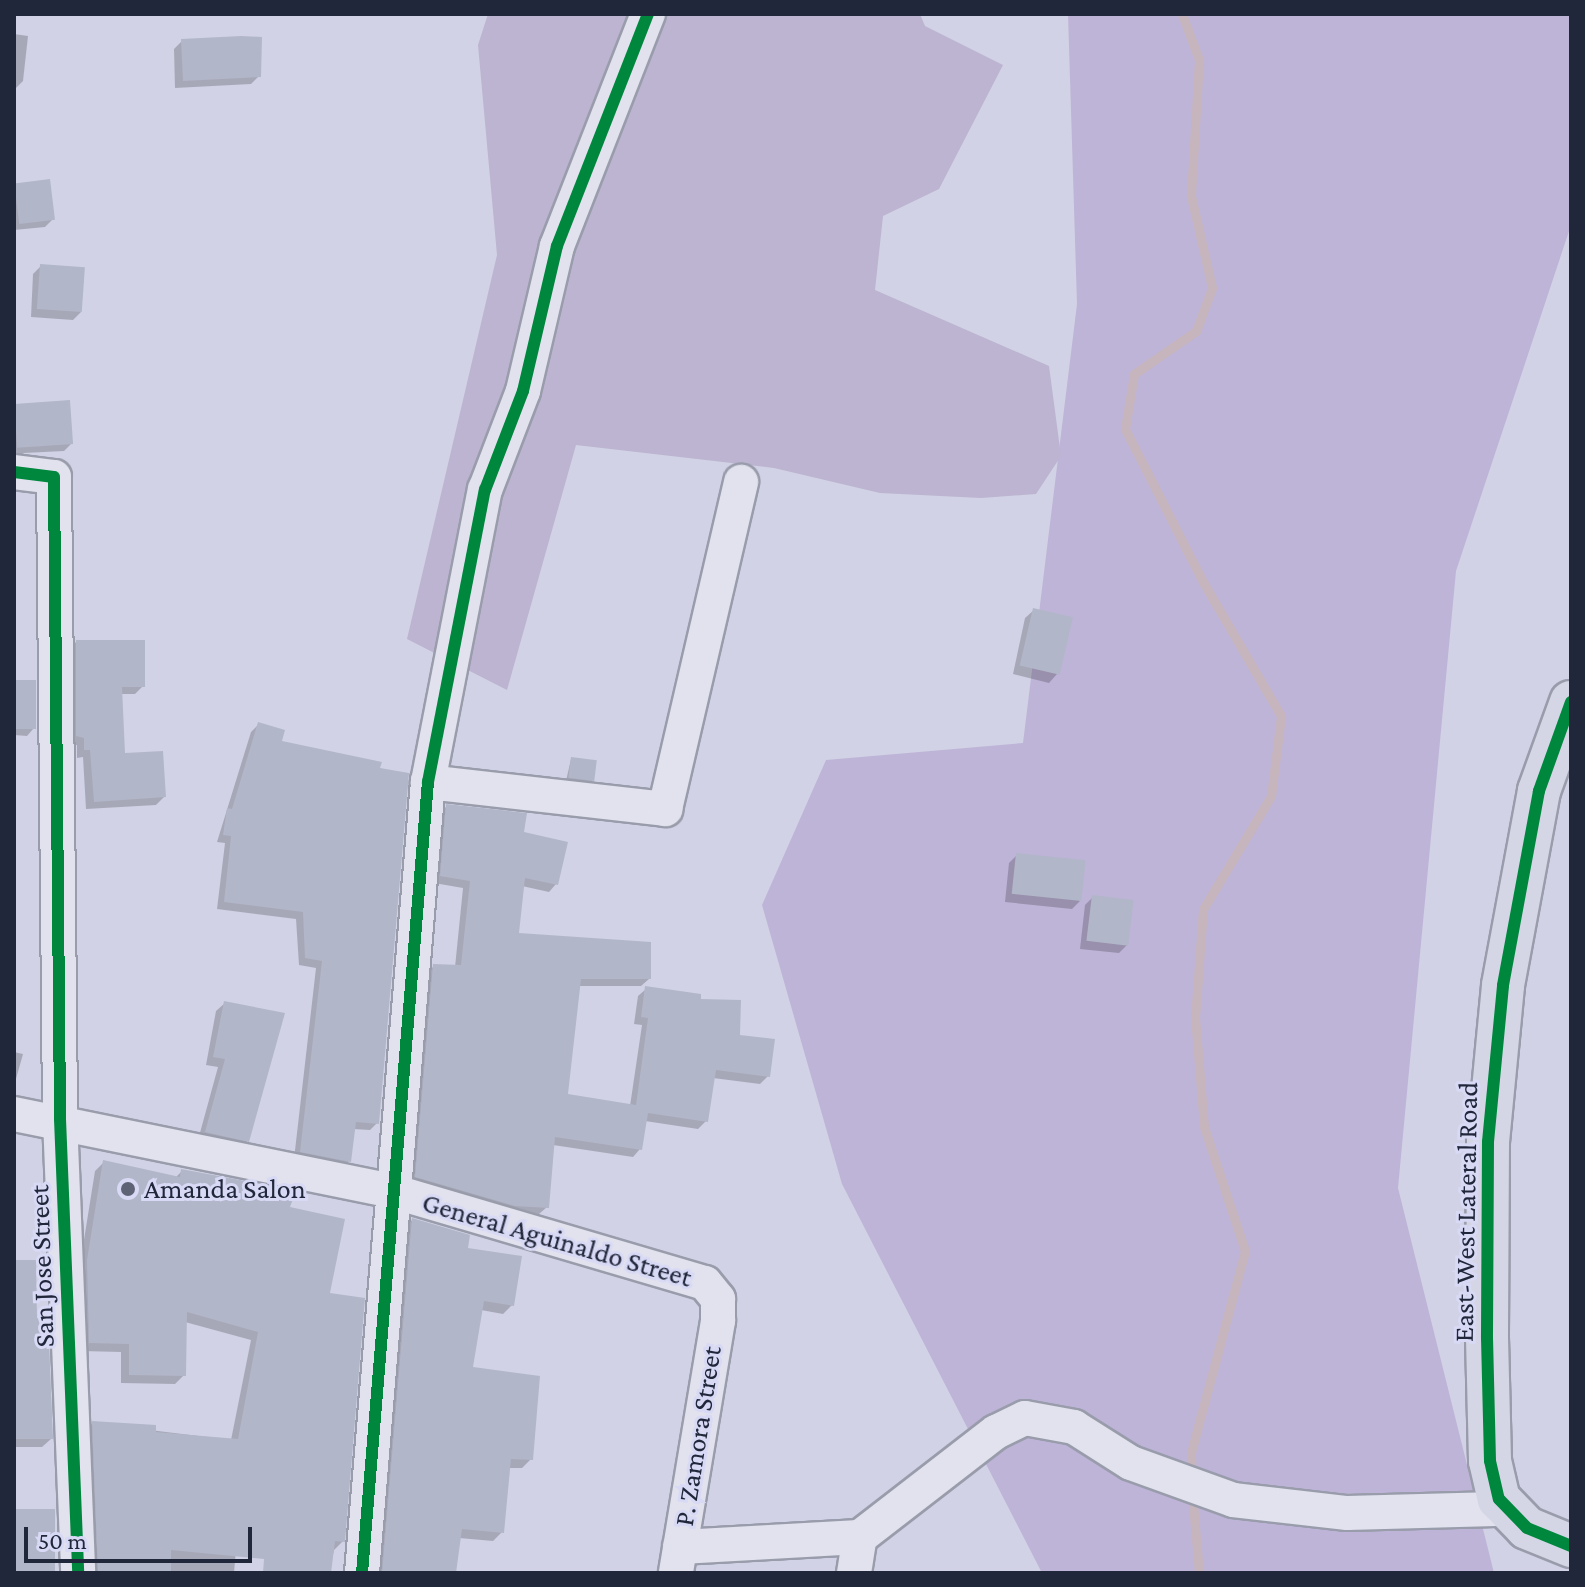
<!DOCTYPE html>
<html>
<head>
<meta charset="utf-8">
<style>
  body { margin:0 }
  #map { position:relative; width:1585px; height:1587px; overflow:hidden; background:#d1d2e5; font-family:"Crimson Pro",serif }
  div>[style] { position:absolute }
  [style*='--x'] { left:calc(var(--x)*1px); top:calc(var(--y)*1px); width:calc(var(--w)*1px); rotate:calc(var(--a)*1deg) }
  .green>* { inset:0; background:#beb4d7 }
  .cemetery>* { inset:0; background:#bcb4d1 }
  .shadow>* { inset:0; background:#0003 }
  .stream>* { height:9px; margin:-4.5px; padding:0 4.5px; transform-origin:4.5px; border-radius:4.5px; background:#c6b5bc }
  .building>* { inset:0; background:#b2b6c9; transform-origin:0 0 }
  .roads { filter:drop-shadow(2px 0 #999cab) drop-shadow(-2px 0 #999cab) drop-shadow(0 2px #999cab) drop-shadow(0 -2px #999cab) }
  .minor>* { height:34px; margin:-17px; padding:0 17px; transform-origin:17px; border-radius:17px; background:#e2e2ee }
  .major>* { height:42px; margin:-21px; padding:0 21px; transform-origin:21px; border-radius:21px; background:#d4d5e5 }
  .cycleway>* { height:12px; margin:-6px; padding:0 6px; transform-origin:6px; border-radius:6px; background:#00873e }
  .dots>* { width:22px; height:22px; translate:-50% -50%; box-sizing:border-box; border:4px solid #d8d9f5; border-radius:50% }
  span { translate:-50% -50%; white-space:nowrap; text-align:center; line-height:1.15; -webkit-text-stroke:6px #d8d9f5; paint-order:stroke }
  .poi-label { font-size:28px; color:#21273a }
  .left { translate:0 -50%; text-align:left }
  .street-label { font-size:28px; color:#21273a }
  .frame { position:absolute; inset:0; border:16px solid #21273a; pointer-events:none }
  .scale { position:absolute; left:24px; top:1527px; width:228px; height:36px; box-sizing:border-box; border:4px solid #21273a; border-top:0; padding-left:10px; font-size:24px; line-height:28px; white-space:nowrap; color:#21273a; -webkit-text-stroke:6px #d8d9f5; paint-order:stroke }
</style>
</head>
<body>
<div id="map">
  <div class="green">
    <i style="clip-path:polygon(1068px 14px,1571px 14px,1571px 225px,1456px 571px,1398px 1188px,1494px 1573px,1042px 1573px,842px 1184px,762px 905px,826px 760px,1023px 743px,1077px 304px)"></i>
  </div>
  <div class="cemetery">
    <i style="clip-path:polygon(488px 14px,920px 14px,925px 26px,1003px 65px,939px 189px,883px 216px,875px 290px,1049px 366px,1061px 456px,1036px 494px,981px 498px,880px 493px,774px 468px,576px 445px,507px 690px,407px 639px,497px 255px,478px 45px)"></i>
  </div>
  <div class="shadow">
    <i style="clip-path:polygon(14px 34px,28px 36px,23px 81px,15px 89px)"></i>
    <i style="clip-path:polygon(182px 41px,259px 76px,251px 84px,175px 88px,174px 49px)"></i>
    <i style="clip-path:polygon(14px 185px,53px 219px,45px 227px,14px 230px)"></i>
    <i style="clip-path:polygon(41px 266px,81px 312px,73px 320px,31px 317px,33px 274px)"></i>
    <i style="clip-path:polygon(69px 402px,71px 444px,64px 451px,24px 453px,14px 461px,14px 405px)"></i>
    <i style="clip-path:polygon(1034px 610px,1057px 674px,1049px 683px,1013px 674px,1025px 618px)"></i>
    <i style="clip-path:polygon(76px 642px,143px 686px,135px 694px,121px 694px,123px 755px,164px 797px,156px 805px,86px 809px,83px 757px,77px 758px,77px 745px,69px 744px,68px 650px)"></i>
    <i style="clip-path:polygon(14px 682px,34px 728px,27px 736px,14px 735px)"></i>
    <i style="clip-path:polygon(258px 725px,280px 742px,377px 1123px,370px 1130px,353px 1129px,349px 1161px,342px 1169px,294px 1159px,316px 968px,299px 965px,296px 919px,217px 909px,225px 843px,217px 842px,251px 732px)"></i>
    <i style="clip-path:polygon(571px 759px,593px 780px,589px 783px,566px 781px)"></i>
    <i style="clip-path:polygon(447px 806px,521px 833px,556px 884px,549px 892px,522px 886px,517px 935px,649px 979px,641px 986px,578px 986px,566px 1096px,630px 1106px,642px 1025px,634px 1024px,638px 996px,646px 989px,698px 1001px,738px 1037px,768px 1076px,760px 1084px,713px 1078px,706px 1121px,698px 1129px,645px 1121px,640px 1149px,633px 1157px,553px 1145px,547px 1207px,539px 1214px,506px 1213px,408px 1184px,426px 974px,434px 966px,455px 967px,463px 888px,434px 883px,439px 814px)"></i>
    <i style="clip-path:polygon(1017px 855px,1080px 901px,1072px 909px,1005px 902px,1009px 863px)"></i>
    <i style="clip-path:polygon(1093px 897px,1127px 945px,1119px 953px,1080px 949px,1085px 905px)"></i>
    <i style="clip-path:polygon(225px 1003px,248px 1140px,240px 1149px,198px 1140px,218px 1067px,206px 1065px,216px 1011px)"></i>
    <i style="clip-path:polygon(14px 1052px,23px 1054px,14px 1086px)"></i>
    <i style="clip-path:polygon(104px 1162px,175px 1178px,182px 1171px,288px 1209px,327px 1294px,343px 1541px,334px 1550px,329px 1573px,274px 1573px,241px 1493px,234px 1573px,89px 1573px,84px 1432px,93px 1423px,231px 1440px,251px 1340px,185px 1322px,184px 1375px,175px 1384px,121px 1383px,121px 1352px,81px 1351px,79px 1271px,95px 1171px)"></i>
    <i style="clip-path:polygon(412px 1220px,466px 1250px,512px 1305px,503px 1314px,481px 1310px,471px 1369px,531px 1459px,522px 1468px,508px 1468px,502px 1532px,493px 1541px,459px 1538px,454px 1573px,375px 1573px,404px 1229px)"></i>
    <i style="clip-path:polygon(14px 1283px,35px 1320px,51px 1439px,42px 1447px,14px 1447px)"></i>
  </div>
  <div class="stream">
    <i style="--x:1182;--y:14;--w:49;--a:69.7"></i>
    <i style="--x:1199;--y:60;--w:136;--a:93.4"></i>
    <i style="--x:1191;--y:196;--w:94;--a:77.1"></i>
    <i style="--x:1212;--y:288;--w:46;--a:110.4"></i>
    <i style="--x:1196;--y:331;--w:75;--a:145.3"></i>
    <i style="--x:1134;--y:374;--w:56;--a:99.3"></i>
    <i style="--x:1125;--y:429;--w:172;--a:63"></i>
    <i style="--x:1203;--y:582;--w:155;--a:59.8"></i>
    <i style="--x:1281;--y:716;--w:81;--a:97.1"></i>
    <i style="--x:1271;--y:796;--w:132;--a:121"></i>
    <i style="--x:1203;--y:909;--w:108;--a:94.2"></i>
    <i style="--x:1195;--y:1017;--w:110;--a:85.3"></i>
    <i style="--x:1204;--y:1127;--w:131;--a:71.7"></i>
    <i style="--x:1245;--y:1251;--w:209;--a:105"></i>
    <i style="--x:1191;--y:1453;--w:25;--a:88"></i>
    <i style="--x:1192;--y:1493;--w:80;--a:85"></i>
  </div>
  <div class="building">
    <i style="clip-path:polygon(241px 36px,262px 37px,261px 77px,183px 81px,181px 39px)"></i>
    <i style="left:50px;top:179px;width:41px;height:36px;rotate:83deg"></i>
    <i style="left:40px;top:264px;width:45px;height:45px;rotate:4deg"></i>
    <i style="left:70px;top:400px;width:44px;height:56px;rotate:86deg"></i>
    <i style="left:1033px;top:608px;width:41px;height:59px;rotate:13deg"></i>
    <i style="clip-path:polygon(76px 640px,145px 640px,145px 687px,122px 687px,125px 753px,163px 751px,166px 797px,94px 802px,90px 750px,84px 750px,84px 738px,76px 736px)"></i>
    <i style="left:36px;top:680px;width:49px;height:22px;rotate:90deg"></i>
    <i style="clip-path:polygon(258px 722px,285px 730px,282px 741px,382px 762px,380px 768px,409px 773px,379px 1124px,356px 1122px,351px 1162px,300px 1152px,322px 961px,305px 958px,303px 912px,224px 902px,231px 836px,223px 835px,227px 808px,232px 809px)"></i>
    <i style="left:571px;top:757px;width:26px;height:21px;rotate:7deg"></i>
    <i style="clip-path:polygon(446px 804px,527px 813px,524px 832px,568px 842px,558px 885px,525px 878px,519px 933px,651px 942px,651px 979px,581px 979px,568px 1094px,636px 1105px,648px 1018px,641px 1017px,645px 986px,701px 994px,701px 999px,741px 1000px,740px 1035px,775px 1039px,770px 1077px,716px 1070px,708px 1122px,648px 1113px,642px 1150px,555px 1137px,549px 1208px,515px 1206px,415px 1177px,433px 964px,461px 965px,470px 881px,440px 876px)"></i>
    <i style="left:1016px;top:853px;width:70px;height:41px;rotate:6deg"></i>
    <i style="left:1092px;top:895px;width:42px;height:46px;rotate:7deg"></i>
    <i style="clip-path:polygon(224px 1001px,285px 1013px,249px 1142px,205px 1132px,225px 1059px,213px 1057px)"></i>
    <i style="clip-path:polygon(103px 1160px,180px 1177px,181px 1169px,240px 1180px,294px 1196px,290px 1207px,345px 1219px,330px 1293px,365px 1298px,345px 1542px,335px 1541px,331px 1573px,263px 1573px,264px 1559px,171px 1550px,171px 1573px,98px 1573px,92px 1421px,156px 1425px,156px 1432px,238px 1439px,258px 1332px,187px 1312px,186px 1376px,129px 1375px,129px 1344px,89px 1343px,87px 1260px)"></i>
    <i style="clip-path:polygon(412px 1218px,470px 1235px,468px 1248px,522px 1256px,514px 1306px,484px 1301px,473px 1367px,540px 1376px,533px 1460px,511px 1459px,504px 1533px,462px 1529px,456px 1573px,382px 1573px)"></i>
    <i style="clip-path:polygon(14px 1260px,36px 1260px,37px 1318px,48px 1317px,53px 1439px,14px 1439px)"></i>
    <i style="left:14px;top:1509px;width:41px;height:64px"></i>
  </div>
  <div class="roads">
    <div class="minor">
      <i style="--x:14;--y:472;--w:40;--a:7.1"></i>
      <i style="--x:54;--y:477;--w:642;--a:89.46"></i>
      <i style="--x:60;--y:1119;--w:454;--a:87.7"></i>
      <i style="--x:428;--y:782;--w:239;--a:6.5"></i>
      <i style="--x:665;--y:809;--w:336;--a:-76.9"></i>
      <i style="--x:14;--y:1114;--w:386;--a:11.5"></i>
      <i style="--x:392;--y:1191;--w:326;--a:16.4"></i>
      <i style="--x:705;--y:1283;--w:21;--a:51"></i>
      <i style="--x:718;--y:1299;--w:22;--a:90"></i>
      <i style="--x:718;--y:1321;--w:255;--a:99.5"></i>
      <i style="--x:680;--y:1547;--w:180;--a:-3.2"></i>
      <i style="--x:860;--y:1537;--w:172;--a:-37.7"></i>
      <i style="--x:996;--y:1432;--w:32;--a:-26"></i>
      <i style="--x:1025;--y:1418;--w:50;--a:10.4"></i>
      <i style="--x:1074;--y:1427;--w:67;--a:32.3"></i>
      <i style="--x:1131;--y:1463;--w:109;--a:19.9"></i>
      <i style="--x:1233;--y:1500;--w:115;--a:6.5"></i>
      <i style="--x:1347;--y:1513;--w:158;--a:-1.5"></i>
      <i style="--x:362;--y:1573;--w:794;--a:-85.23"></i>
      <i style="--x:428;--y:782;--w:298;--a:-79"></i>
      <i style="--x:485;--y:490;--w:106;--a:-69"></i>
      <i style="--x:523;--y:391;--w:149;--a:-76.8"></i>
      <i style="--x:557;--y:246;--w:249;--a:-68.6"></i>
      <i style="--x:854;--y:1573;--w:36;--a:-81"></i>
    </div>
    <div class="major">
      <i style="--x:1571;--y:702;--w:95;--a:109.8"></i>
      <i style="--x:1539;--y:791;--w:198;--a:100.5"></i>
      <i style="--x:1503;--y:986;--w:157;--a:95.5"></i>
      <i style="--x:1488;--y:1142;--w:196;--a:90.3"></i>
      <i style="--x:1487;--y:1338;--w:123;--a:88.6"></i>
      <i style="--x:1490;--y:1461;--w:39;--a:77"></i>
      <i style="--x:1499;--y:1499;--w:40;--a:46"></i>
      <i style="--x:1527;--y:1528;--w:48;--a:22.2"></i>
    </div>
  </div>
  <div class="cycleway">
    <i style="--x:14;--y:472;--w:40;--a:7.1"></i>
    <i style="--x:54;--y:477;--w:642;--a:89.46"></i>
    <i style="--x:60;--y:1119;--w:454;--a:87.7"></i>
    <i style="--x:1571;--y:702;--w:95;--a:109.8"></i>
    <i style="--x:1539;--y:791;--w:198;--a:100.5"></i>
    <i style="--x:1503;--y:986;--w:157;--a:95.5"></i>
    <i style="--x:1488;--y:1142;--w:196;--a:90.3"></i>
    <i style="--x:1487;--y:1338;--w:123;--a:88.6"></i>
    <i style="--x:1490;--y:1461;--w:39;--a:77"></i>
    <i style="--x:1499;--y:1499;--w:40;--a:46"></i>
    <i style="--x:1527;--y:1528;--w:48;--a:22.2"></i>
    <i style="--x:362;--y:1573;--w:794;--a:-85.23"></i>
    <i style="--x:428;--y:782;--w:298;--a:-79"></i>
    <i style="--x:485;--y:490;--w:106;--a:-69"></i>
    <i style="--x:523;--y:391;--w:149;--a:-76.8"></i>
    <i style="--x:557;--y:246;--w:249;--a:-68.6"></i>
  </div>
  <div class="dots">
    <i style="left:128px;top:1189px;background:#5f6376"></i>
  </div>
  <div class="poi-label">
    <span class="left" style="left:144px;top:1189px">Amanda Salon</span>
  </div>
  <div class="street-label">
    <span style="left:1466px;top:1212px;rotate:-89deg">East-West Lateral Road</span>
    <span style="left:557px;top:1240px;rotate:16deg">General Aguinaldo Street</span>
    <span style="left:42px;top:1266px;rotate:-92deg">San Jose Street</span>
    <span style="left:698px;top:1436px;rotate:-81deg">P. Zamora Street</span>
  </div>
  <div class="frame"></div>
  <div class="scale">50 m</div>
</div>
</body>
</html>
